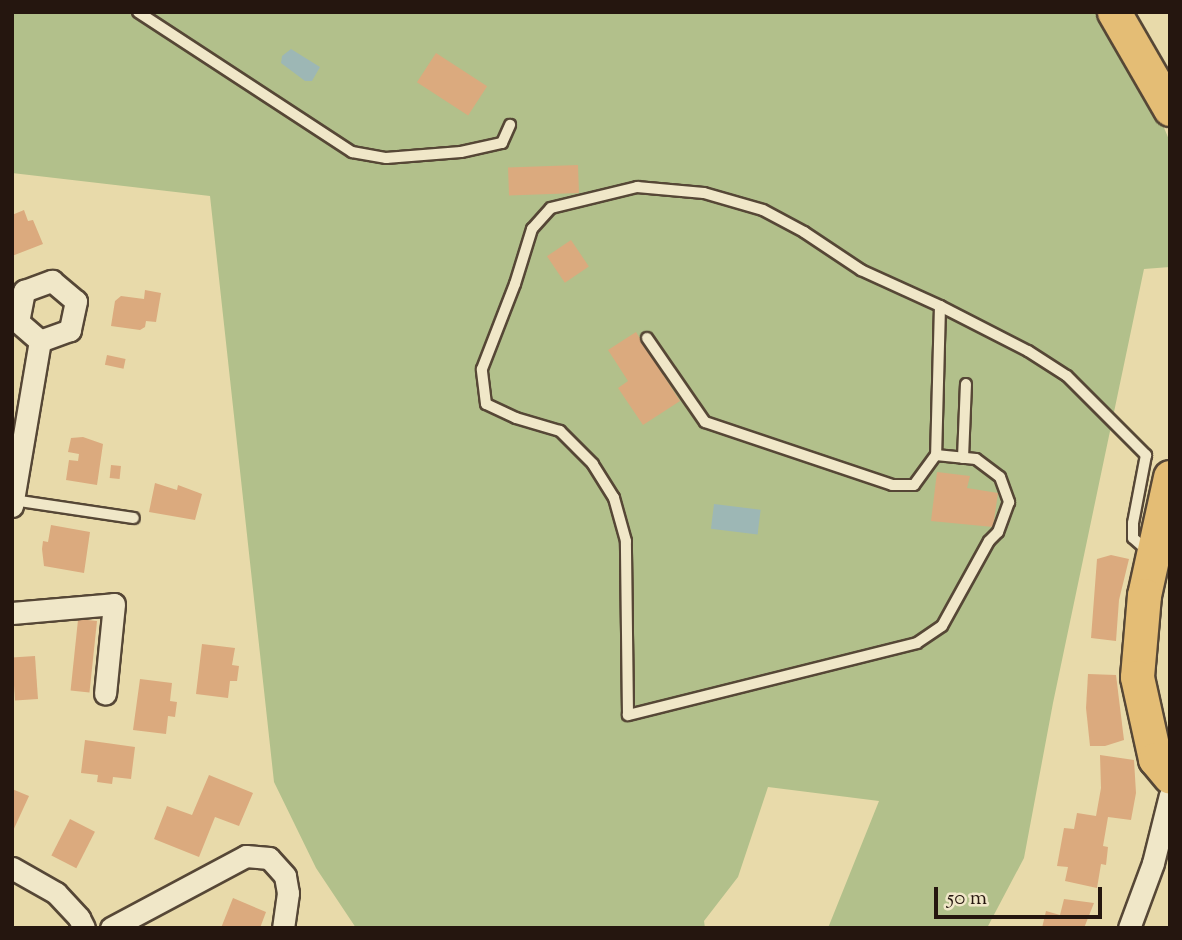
<!DOCTYPE html>
<html>
<head>
<meta charset="utf-8">
<style>
  body { margin:0 }
  #map { position:relative; width:1182px; height:940px; overflow:hidden; background:#e8daaa; font-family:"Sorts Mill Goudy",serif }
  div>[style] { position:absolute }
  [style*='--x'] { left:calc(var(--x)*1px); top:calc(var(--y)*1px); width:calc(var(--w)*1px); rotate:calc(var(--a)*1deg) }
  .green>* { inset:0; background:#b2c08b }
  .water>* { inset:0; background:#9db7b5; transform-origin:0 0 }
  .building>* { inset:0; background:#dbaa7e; transform-origin:0 0 }
  .roads { filter:drop-shadow(2px 0 #564736) drop-shadow(-2px 0 #564736) drop-shadow(0 2px #564736) drop-shadow(0 -2px #564736) }
  .service>* { height:10px; margin:-5px; padding:0 5px; transform-origin:5px; border-radius:5px; background:#f0e7c8 }
  .minor>* { height:21px; margin:-10.5px; padding:0 10.5px; transform-origin:10.5px; border-radius:10.5px; background:#f0e7c8 }
  .primary>* { height:33px; margin:-16.5px; padding:0 16.5px; transform-origin:16.5px; border-radius:16.5px; background:#e4bd75 }
  span { translate:-50% -50%; white-space:nowrap; text-align:center; line-height:1.15; -webkit-text-stroke:5px #f0e7c8; paint-order:stroke }
  .frame { position:absolute; inset:0; border:14px solid #25160f; pointer-events:none }
  .scale { position:absolute; left:934px; top:887px; width:168px; height:32px; box-sizing:border-box; border:4px solid #25160f; border-top:0; padding-left:9px; font-size:21px; line-height:24px; white-space:nowrap; color:#25160f; -webkit-text-stroke:5px #f0e7c8; paint-order:stroke }
</style>
</head>
<body>
<div id="map">
  <div class="green">
    <i style="clip-path:polygon(12px 12px,1099px 12px,1157px 111px,1170px 142px,1170px 267px,1144px 269px,1053px 703px,1024px 858px,987px 928px,828px 928px,879px 801px,768px 787px,738px 877px,704px 921px,705px 928px,356px 928px,316px 868px,274px 782px,210px 196px,12px 173px)"></i>
  </div>
  <div class="water">
    <i style="clip-path:polygon(291px 49px,320px 67px,312px 81px,305px 81px,281px 63px,282px 56px)"></i>
    <i style="left:714px;top:504px;width:47px;height:25px;rotate:7deg"></i>
  </div>
  <div class="building">
    <i style="left:436px;top:53px;width:61px;height:35px;rotate:33deg"></i>
    <i style="left:578px;top:165px;width:28px;height:70px;rotate:88deg"></i>
    <i style="clip-path:polygon(24px 210px,28px 221px,33px 220px,43px 244px,12px 256px,12px 215px)"></i>
    <i style="left:571px;top:240px;width:32px;height:29px;rotate:56deg"></i>
    <i style="clip-path:polygon(145px 290px,161px 293px,156px 322px,146px 321px,145px 327px,140px 330px,111px 326px,115px 301px,121px 296px,144px 299px)"></i>
    <i style="clip-path:polygon(636px 332px,680px 401px,643px 425px,618px 388px,628px 381px,608px 350px)"></i>
    <i style="left:107px;top:355px;width:19px;height:10px;rotate:12deg"></i>
    <i style="clip-path:polygon(71px 438px,83px 437px,103px 444px,97px 485px,66px 480px,69px 460px,78px 461px,79px 454px,68px 452px)"></i>
    <i style="left:111px;top:465px;width:10px;height:13px;rotate:6deg"></i>
    <i style="clip-path:polygon(937px 472px,970px 476px,967px 488px,998px 493px,993px 527px,931px 521px)"></i>
    <i style="clip-path:polygon(155px 483px,177px 490px,178px 485px,202px 494px,195px 520px,149px 512px)"></i>
    <i style="clip-path:polygon(51px 525px,90px 532px,84px 573px,44px 566px,42px 549px,43px 541px,48px 542px)"></i>
    <i style="clip-path:polygon(1111px 555px,1129px 559px,1119px 600px,1116px 641px,1091px 638px,1097px 559px)"></i>
    <i style="left:97px;top:621px;width:72px;height:19px;rotate:96deg"></i>
    <i style="clip-path:polygon(202px 644px,235px 648px,232px 665px,239px 666px,237px 681px,230px 681px,228px 698px,196px 694px)"></i>
    <i style="left:35px;top:656px;width:43px;height:23px;rotate:86deg"></i>
    <i style="clip-path:polygon(1088px 674px,1116px 675px,1124px 740px,1105px 746px,1090px 746px,1086px 708px)"></i>
    <i style="clip-path:polygon(140px 679px,172px 683px,170px 701px,177px 702px,175px 717px,168px 716px,166px 734px,133px 730px)"></i>
    <i style="clip-path:polygon(85px 740px,135px 747px,131px 779px,113px 777px,112px 784px,97px 782px,98px 775px,81px 773px)"></i>
    <i style="clip-path:polygon(1100px 755px,1134px 760px,1136px 793px,1131px 820px,1108px 817px,1103px 846px,1108px 847px,1106px 865px,1101px 864px,1097px 888px,1065px 881px,1068px 867px,1057px 866px,1064px 828px,1074px 829px,1077px 813px,1096px 816px,1101px 788px)"></i>
    <i style="clip-path:polygon(209px 775px,253px 793px,239px 826px,215px 817px,199px 857px,154px 839px,167px 806px,192px 815px)"></i>
    <i style="clip-path:polygon(12px 789px,29px 796px,12px 833px)"></i>
    <i style="left:70px;top:819px;width:28px;height:41px;rotate:27deg"></i>
    <i style="clip-path:polygon(233px 898px,266px 912px,260px 928px,221px 928px)"></i>
    <i style="clip-path:polygon(1064px 899px,1094px 903px,1084px 928px,1042px 928px,1046px 911px,1060px 915px)"></i>
  </div>
  <div class="roads">
    <div class="service">
      <i style="--x:138;--y:12;--w:256;--a:33.2"></i>
      <i style="--x:352;--y:152;--w:35;--a:10"></i>
      <i style="--x:386;--y:158;--w:75;--a:-4.6"></i>
      <i style="--x:461;--y:152;--w:42;--a:-12.4"></i>
      <i style="--x:502;--y:143;--w:20;--a:-66"></i>
      <i style="--x:637;--y:187;--w:67;--a:5.1"></i>
      <i style="--x:704;--y:193;--w:61;--a:16.1"></i>
      <i style="--x:763;--y:210;--w:47;--a:28.2"></i>
      <i style="--x:804;--y:232;--w:69;--a:33.7"></i>
      <i style="--x:861;--y:270;--w:87;--a:24.5"></i>
      <i style="--x:940;--y:306;--w:149;--a:91.5"></i>
      <i style="--x:936;--y:455;--w:40;--a:5.7"></i>
      <i style="--x:976;--y:459;--w:30;--a:37"></i>
      <i style="--x:1000;--y:477;--w:27;--a:70"></i>
      <i style="--x:1009;--y:502;--w:32;--a:110"></i>
      <i style="--x:998;--y:532;--w:13;--a:135"></i>
      <i style="--x:989;--y:541;--w:97;--a:118.9"></i>
      <i style="--x:942;--y:626;--w:30;--a:146"></i>
      <i style="--x:917;--y:643;--w:298;--a:166"></i>
      <i style="--x:628;--y:715;--w:174;--a:-90.7"></i>
      <i style="--x:626;--y:541;--w:45;--a:-105.6"></i>
      <i style="--x:614;--y:498;--w:40;--a:-122"></i>
      <i style="--x:593;--y:464;--w:47;--a:-135"></i>
      <i style="--x:560;--y:431;--w:46;--a:-163.5"></i>
      <i style="--x:516;--y:418;--w:33;--a:-155"></i>
      <i style="--x:486;--y:404;--w:35;--a:-97"></i>
      <i style="--x:482;--y:369;--w:91;--a:-68.8"></i>
      <i style="--x:515;--y:284;--w:58;--a:-72.8"></i>
      <i style="--x:532;--y:229;--w:28;--a:-48"></i>
      <i style="--x:551;--y:208;--w:89;--a:-13.7"></i>
      <i style="--x:940;--y:306;--w:99;--a:27.1"></i>
      <i style="--x:1028;--y:351;--w:46;--a:32.7"></i>
      <i style="--x:1067;--y:376;--w:112;--a:45"></i>
      <i style="--x:1146;--y:455;--w:69;--a:100.8"></i>
      <i style="--x:1133;--y:523;--w:15;--a:90"></i>
      <i style="--x:1133;--y:538;--w:20;--a:41"></i>
      <i style="--x:647;--y:338;--w:102;--a:55.4"></i>
      <i style="--x:705;--y:422;--w:197;--a:18.6"></i>
      <i style="--x:892;--y:485;--w:22;--a:0"></i>
      <i style="--x:914;--y:485;--w:37;--a:-54"></i>
      <i style="--x:963;--y:458;--w:74;--a:-87.7"></i>
      <i style="--x:13;--y:500;--w:122;--a:8.5"></i>
    </div>
    <div class="minor">
      <i style="--x:52;--y:281;--w:31;--a:40"></i>
      <i style="--x:76;--y:301;--w:30;--a:102"></i>
      <i style="--x:70;--y:330;--w:32;--a:160"></i>
      <i style="--x:40;--y:341;--w:29;--a:-139"></i>
      <i style="--x:18;--y:322;--w:32;--a:-79"></i>
      <i style="--x:24;--y:291;--w:30;--a:-20"></i>
      <i style="--x:12;--y:506;--w:167;--a:-80.4"></i>
      <i style="--x:12;--y:613;--w:102;--a:-5"></i>
      <i style="--x:114;--y:604;--w:90;--a:95.7"></i>
      <i style="--x:12;--y:868;--w:51;--a:29.6"></i>
      <i style="--x:56;--y:893;--w:34;--a:47"></i>
      <i style="--x:79;--y:918;--w:11;--a:63"></i>
      <i style="--x:111;--y:928;--w:153;--a:-28.1"></i>
      <i style="--x:246;--y:856;--w:23;--a:5"></i>
      <i style="--x:269;--y:858;--w:24;--a:48"></i>
      <i style="--x:285;--y:876;--w:17;--a:80"></i>
      <i style="--x:288;--y:893;--w:35;--a:98"></i>
      <i style="--x:1129;--y:928;--w:69;--a:-69.7"></i>
      <i style="--x:1153;--y:863;--w:70;--a:-76"></i>
    </div>
    <div class="primary">
      <i style="--x:1114;--y:12;--w:112;--a:60"></i>
      <i style="--x:1170;--y:477;--w:121;--a:102.4"></i>
      <i style="--x:1144;--y:595;--w:82;--a:94.9"></i>
      <i style="--x:1137;--y:677;--w:84;--a:77.6"></i>
      <i style="--x:1155;--y:759;--w:23;--a:50"></i>
    </div>
  </div>
  <div class="frame"></div>
  <div class="scale">50 m</div>
</div>
</body>
</html>
